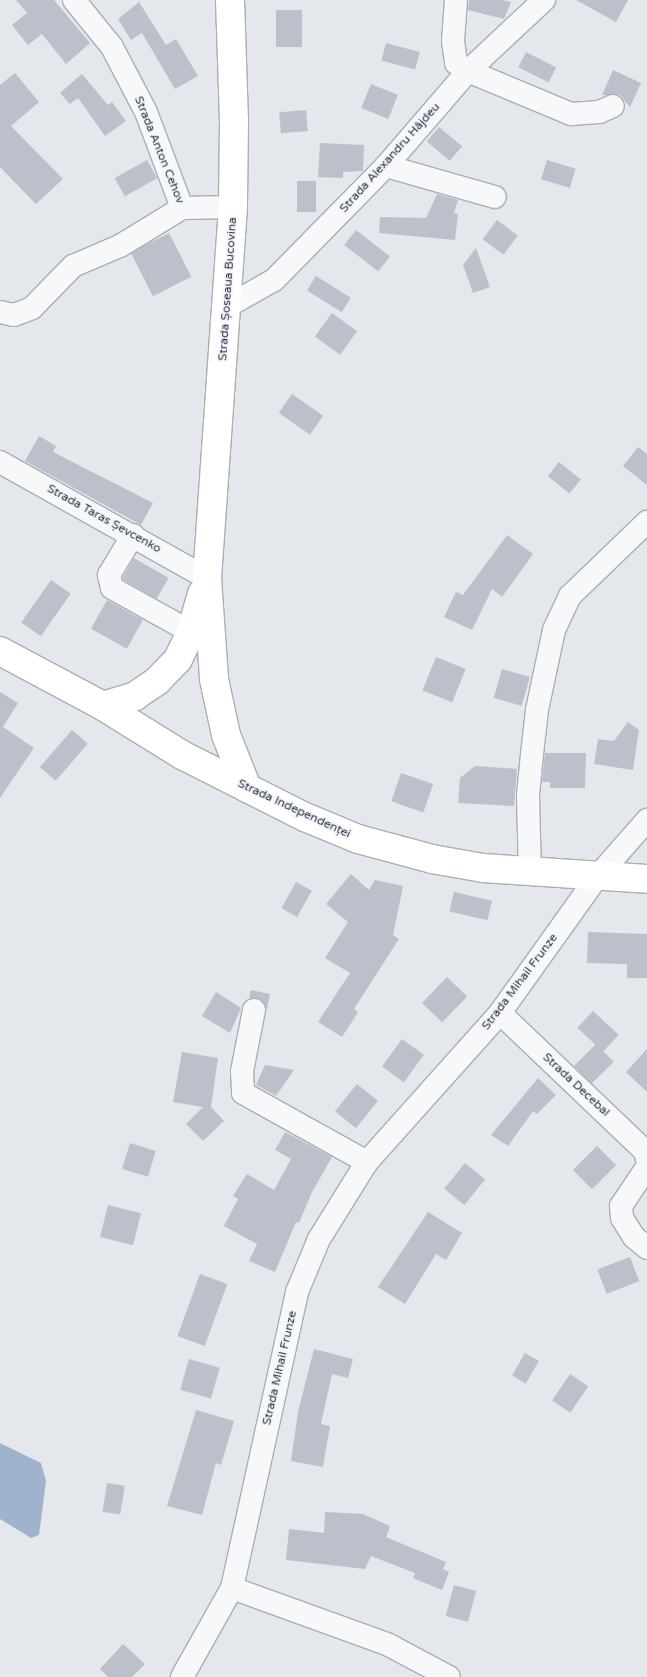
<!DOCTYPE html>
<html>
<head>
<meta charset="utf-8">
<style>
  body { margin:0 }
  #map { position:relative; width:647px; height:1677px; overflow:hidden; background:#e4e7ec; font-family:"Varela Round",sans-serif }
  div>[style] { position:absolute }
  [style*='--x'] { left:calc(var(--x)*1px); top:calc(var(--y)*1px); width:calc(var(--w)*1px); rotate:calc(var(--a)*1deg) }
  .water>* { inset:0; background:#9fb4cc }
  .building>* { inset:0; background:#bbc0ca; transform-origin:0 0 }
  .roads { filter:drop-shadow(1px 0 #a9aeb7) drop-shadow(-1px 0 #a9aeb7) drop-shadow(0 1px #a9aeb7) drop-shadow(0 -1px #a9aeb7) }
  .minor>* { height:22px; margin:-11px; padding:0 11px; transform-origin:11px; border-radius:11px; background:#f7f8fa }
  .major>* { height:28px; margin:-14px; padding:0 14px; transform-origin:14px; border-radius:14px; background:#fff }
  span { translate:-50% -50%; white-space:nowrap; text-align:center; line-height:1.15; -webkit-text-stroke:4px #f4f6f9; paint-order:stroke }
  .street-label { font-size:12px; color:#2b3445 }
</style>
</head>
<body>
<div id="map">
  <div class="water">
    <i style="clip-path:polygon(0 1443px,41px 1463px,46px 1481px,39px 1535px,31px 1538px,0 1519px)"></i>
  </div>
  <div class="building">
    <i style="clip-path:polygon(16px 0,54px 0,90px 43px,66px 64px,42px 34px,28px 45px,12px 25px,27px 13px)"></i>
    <i style="clip-path:polygon(469px 0,502px 0,511px 2px,504px 19px,468px 10px)"></i>
    <i style="clip-path:polygon(576px 0,628px 0,616px 22px)"></i>
    <i style="clip-path:polygon(139px 2px,166px 45px,176px 39px,198px 76px,175px 89px,142px 33px,131px 40px,118px 19px)"></i>
    <i style="left:276px;top:10px;width:26px;height:37px"></i>
    <i style="left:386px;top:43px;width:35px;height:18px;rotate:15deg"></i>
    <i style="left:526px;top:52px;width:34px;height:17px;rotate:27deg"></i>
    <i style="clip-path:polygon(613px 70px,641px 83px,630px 107px,620px 95px,602px 95px)"></i>
    <i style="clip-path:polygon(15px 73px,39px 102px,11px 126px,63px 179px,36px 204px,0 167px,0 85px)"></i>
    <i style="clip-path:polygon(82px 74px,108px 105px,112px 102px,126px 121px,105px 136px,78px 98px,70px 104px,60px 93px)"></i>
    <i style="left:371px;top:84px;width:29px;height:26px;rotate:22deg"></i>
    <i style="left:306px;top:110px;width:21px;height:27px;rotate:85deg"></i>
    <i style="left:439px;top:127px;width:30px;height:19px;rotate:40deg"></i>
    <i style="clip-path:polygon(320px 143px,364px 145px,363px 171px,343px 172px,343px 178px,318px 177px)"></i>
    <i style="left:147px;top:160px;width:21px;height:37px;rotate:61deg"></i>
    <i style="left:547px;top:160px;width:30px;height:20px;rotate:17deg"></i>
    <i style="left:297px;top:181px;width:19px;height:31px"></i>
    <i style="clip-path:polygon(437px 194px,458px 200px,454px 213px,458px 214px,455px 240px,379px 233px,380px 217px,426px 218px)"></i>
    <i style="left:497px;top:220px;width:26px;height:24px;rotate:37deg"></i>
    <i style="left:356px;top:230px;width:43px;height:19px;rotate:38deg"></i>
    <i style="left:169px;top:233px;width:49px;height:43px;rotate:63deg"></i>
    <i style="clip-path:polygon(476px 248px,490px 287px,473px 293px,463px 265px)"></i>
    <i style="left:316px;top:276px;width:41px;height:17px;rotate:32deg"></i>
    <i style="left:332px;top:313px;width:31px;height:29px;rotate:36deg"></i>
    <i style="left:292px;top:394px;width:38px;height:23px;rotate:35deg"></i>
    <i style="clip-path:polygon(39px 436px,56px 446px,53px 452px,153px 503px,141px 525px,25px 461px)"></i>
    <i style="clip-path:polygon(638px 447px,647px 454px,647px 485px,623px 466px)"></i>
    <i style="left:559px;top:462px;width:28px;height:18px;rotate:39deg"></i>
    <i style="clip-path:polygon(507px 535px,533px 554px,513px 582px,502px 597px,492px 589px,472px 630px,444px 617px,456px 592px,463px 595px)"></i>
    <i style="left:134px;top:558px;width:40px;height:24px;rotate:30deg"></i>
    <i style="left:51px;top:580px;width:24px;height:52px;rotate:35deg"></i>
    <i style="left:107px;top:600px;width:41px;height:33px;rotate:29deg"></i>
    <i style="left:436px;top:657px;width:32px;height:36px;rotate:22deg"></i>
    <i style="left:502px;top:669px;width:29px;height:30px;rotate:16deg"></i>
    <i style="clip-path:polygon(0 692px,18px 703px,3px 727px,34px 748px,0 798px)"></i>
    <i style="clip-path:polygon(628px 722px,639px 730px,633px 770px,594px 764px,598px 739px,614px 741px)"></i>
    <i style="left:72px;top:730px;width:21px;height:49px;rotate:41deg"></i>
    <i style="clip-path:polygon(545px 753px,586px 753px,585px 788px,550px 788px,550px 782px,542px 782px)"></i>
    <i style="clip-path:polygon(475px 766px,517px 769px,514px 806px,458px 803px,460px 778px)"></i>
    <i style="left:401px;top:773px;width:34px;height:30px;rotate:19deg"></i>
    <i style="clip-path:polygon(351px 874px,369px 890px,375px 880px,403px 886px,393px 935px,399px 939px,354px 1009px,358px 1012px,342px 1037px,318px 1022px,350px 973px,325px 958px,348px 922px,326px 904px)"></i>
    <i style="left:296px;top:882px;width:18px;height:30px;rotate:29deg"></i>
    <i style="left:454px;top:892px;width:39px;height:20px;rotate:13deg"></i>
    <i style="clip-path:polygon(588px 932px,647px 934px,647px 978px,627px 978px,627px 964px,587px 963px)"></i>
    <i style="left:447px;top:977px;width:28px;height:36px;rotate:44deg"></i>
    <i style="clip-path:polygon(251px 990px,270px 994px,267px 1010px,262px 1000px,249px 998px)"></i>
    <i style="clip-path:polygon(216px 992px,241px 1008px,230px 1033px,202px 1016px)"></i>
    <i style="left:593px;top:1011px;width:35px;height:23px;rotate:43deg"></i>
    <i style="left:402px;top:1039px;width:27px;height:34px;rotate:36deg"></i>
    <i style="left:596px;top:1044px;width:25px;height:31px;rotate:45deg"></i>
    <i style="clip-path:polygon(647px 1049px,647px 1092px,626px 1072px)"></i>
    <i style="clip-path:polygon(182px 1052px,218px 1058px,211px 1107px,224px 1121px,203px 1141px,186px 1124px,203px 1107px,173px 1102px)"></i>
    <i style="clip-path:polygon(265px 1065px,294px 1070px,276px 1096px,256px 1085px)"></i>
    <i style="clip-path:polygon(538px 1078px,556px 1095px,537px 1114px,533px 1111px,508px 1146px,491px 1135px)"></i>
    <i style="left:357px;top:1084px;width:27px;height:35px;rotate:39deg"></i>
    <i style="clip-path:polygon(285px 1132px,332px 1157px,312px 1192px,299px 1223px,296px 1222px,275px 1272px,249px 1261px,257px 1244px,224px 1226px,238px 1199px,233px 1196px,247px 1174px,274px 1190px,291px 1159px,275px 1150px)"></i>
    <i style="left:130px;top:1143px;width:27px;height:27px;rotate:17deg"></i>
    <i style="left:597px;top:1146px;width:27px;height:34px;rotate:45deg"></i>
    <i style="left:465px;top:1163px;width:26px;height:33px;rotate:39deg"></i>
    <i style="left:108px;top:1205px;width:34px;height:33px;rotate:14deg"></i>
    <i style="clip-path:polygon(428px 1212px,462px 1233px,446px 1260px,436px 1254px,405px 1304px,378px 1287px)"></i>
    <i style="left:630px;top:1257px;width:26px;height:35px;rotate:69deg"></i>
    <i style="left:200px;top:1274px;width:29px;height:66px;rotate:20deg"></i>
    <i style="clip-path:polygon(314px 1349px,353px 1359px,348px 1378px,332px 1374px,321px 1424px,330px 1426px,323px 1467px,291px 1461px,298px 1412px)"></i>
    <i style="left:525px;top:1353px;width:16px;height:26px;rotate:30deg"></i>
    <i style="left:189px;top:1359px;width:32px;height:32px;rotate:16deg"></i>
    <i style="left:570px;top:1374px;width:22px;height:32px;rotate:34deg"></i>
    <i style="clip-path:polygon(196px 1410px,234px 1421px,221px 1465px,216px 1463px,202px 1515px,167px 1506px)"></i>
    <i style="left:107px;top:1483px;width:18px;height:29px;rotate:9deg"></i>
    <i style="clip-path:polygon(325px 1512px,363px 1514px,390px 1526px,386px 1537px,446px 1562px,443px 1569px,449px 1572px,442px 1590px,413px 1578px,415px 1573px,371px 1556px,365px 1569px,286px 1560px,289px 1529px,324px 1533px)"></i>
    <i style="left:454px;top:1585px;width:23px;height:32px;rotate:15deg"></i>
    <i style="clip-path:polygon(123px 1644px,145px 1664px,132px 1677px,108px 1677px,100px 1669px)"></i>
  </div>
  <div class="roads">
    <div class="minor">
      <i style="--x:74;--y:0;--w:60;--a:51"></i>
      <i style="--x:112;--y:47;--w:73;--a:62.4"></i>
      <i style="--x:146;--y:112;--w:103;--a:69.4"></i>
      <i style="--x:182;--y:208;--w:51;--a:-1.1"></i>
      <i style="--x:456;--y:0;--w:41;--a:94.2"></i>
      <i style="--x:453;--y:41;--w:22;--a:82"></i>
      <i style="--x:456;--y:63;--w:14;--a:34"></i>
      <i style="--x:468;--y:71;--w:112;--a:22.7"></i>
      <i style="--x:571;--y:114;--w:28;--a:-4"></i>
      <i style="--x:599;--y:112;--w:15;--a:-23"></i>
      <i style="--x:386;--y:166;--w:113;--a:15.9"></i>
      <i style="--x:228;--y:306;--w:53;--a:-29.5"></i>
      <i style="--x:274;--y:280;--w:160;--a:-45.5"></i>
      <i style="--x:386;--y:166;--w:125;--a:-49.2"></i>
      <i style="--x:468;--y:71;--w:104;--a:-43.1"></i>
      <i style="--x:0;--y:312;--w:14;--a:12"></i>
      <i style="--x:14;--y:315;--w:19;--a:-21"></i>
      <i style="--x:32;--y:308;--w:59;--a:-45.7"></i>
      <i style="--x:73;--y:266;--w:51;--a:-23.1"></i>
      <i style="--x:120;--y:246;--w:73;--a:-31.5"></i>
      <i style="--x:0;--y:462;--w:237;--a:29.3"></i>
      <i style="--x:133;--y:535;--w:47;--a:121"></i>
      <i style="--x:109;--y:575;--w:13;--a:77"></i>
      <i style="--x:112;--y:588;--w:90;--a:29.1"></i>
      <i style="--x:530;--y:873;--w:78;--a:-91.5"></i>
      <i style="--x:528;--y:795;--w:41;--a:-84.4"></i>
      <i style="--x:532;--y:754;--w:44;--a:-83.5"></i>
      <i style="--x:537;--y:710;--w:82;--a:-78"></i>
      <i style="--x:554;--y:630;--w:38;--a:-65"></i>
      <i style="--x:570;--y:596;--w:107;--a:-43.9"></i>
      <i style="--x:254;--y:1010;--w:62;--a:101.1"></i>
      <i style="--x:242;--y:1071;--w:22;--a:87"></i>
      <i style="--x:243;--y:1093;--w:142;--a:29.1"></i>
      <i style="--x:500;--y:1013;--w:200;--a:43.6"></i>
      <i style="--x:645;--y:1151;--w:8;--a:76"></i>
      <i style="--x:647;--y:1167;--w:47;--a:123.7"></i>
      <i style="--x:621;--y:1206;--w:12;--a:85"></i>
      <i style="--x:622;--y:1218;--w:22;--a:58"></i>
      <i style="--x:634;--y:1237;--w:17;--a:40"></i>
      <i style="--x:232;--y:1588;--w:165;--a:19.9"></i>
      <i style="--x:387;--y:1644;--w:70;--a:28"></i>
      <i style="--x:182;--y:1677;--w:102;--a:-60.7"></i>
      <i style="--x:232;--y:1588;--w:303;--a:-77.6"></i>
      <i style="--x:297;--y:1292;--w:57;--a:-67.5"></i>
      <i style="--x:319;--y:1239;--w:91;--a:-58.1"></i>
      <i style="--x:367;--y:1162;--w:200;--a:-48.2"></i>
      <i style="--x:500;--y:1013;--w:167;--a:-54.5"></i>
      <i style="--x:597;--y:877;--w:76;--a:-48.7"></i>
    </div>
    <div class="major">
      <i style="--x:230;--y:0;--w:121;--a:88.1"></i>
      <i style="--x:234;--y:121;--w:86;--a:90.7"></i>
      <i style="--x:233;--y:207;--w:372;--a:94"></i>
      <i style="--x:207;--y:578;--w:101;--a:86"></i>
      <i style="--x:214;--y:679;--w:57;--a:77.9"></i>
      <i style="--x:226;--y:735;--w:57;--a:68.4"></i>
      <i style="--x:0;--y:651;--w:117;--a:28.1"></i>
      <i style="--x:103;--y:706;--w:93;--a:31.8"></i>
      <i style="--x:182;--y:755;--w:138;--a:26.8"></i>
      <i style="--x:305;--y:817;--w:57;--a:22.5"></i>
      <i style="--x:358;--y:839;--w:77;--a:15.1"></i>
      <i style="--x:432;--y:859;--w:52;--a:10"></i>
      <i style="--x:483;--y:868;--w:164;--a:3.8"></i>
      <i style="--x:103;--y:706;--w:34;--a:-17"></i>
      <i style="--x:135;--y:696;--w:27;--a:-34"></i>
      <i style="--x:157;--y:681;--w:30;--a:-46"></i>
      <i style="--x:178;--y:659;--w:30;--a:-64"></i>
      <i style="--x:191;--y:632;--w:40;--a:-74"></i>
    </div>
  </div>
  <div class="street-label">
    <span style="left:159px;top:150px;rotate:68deg">Strada Anton Cehov</span>
    <span style="left:390px;top:158px;rotate:-48deg">Strada Alexandru Hâjdeu</span>
    <span style="left:228px;top:289px;rotate:-86deg">Strada Șoseaua Bucovina</span>
    <span style="left:104px;top:519px;rotate:29deg">Strada Taras Șevcenko</span>
    <span style="left:294px;top:809px;rotate:25deg">Strada Independenței</span>
    <span style="left:520px;top:982px;rotate:-53deg">Strada Mihail Frunze</span>
    <span style="left:576px;top:1085px;rotate:43deg">Strada Decebal</span>
    <span style="left:280px;top:1368px;rotate:-77deg">Strada Mihail Frunze</span>
  </div>
</div>
</body>
</html>
